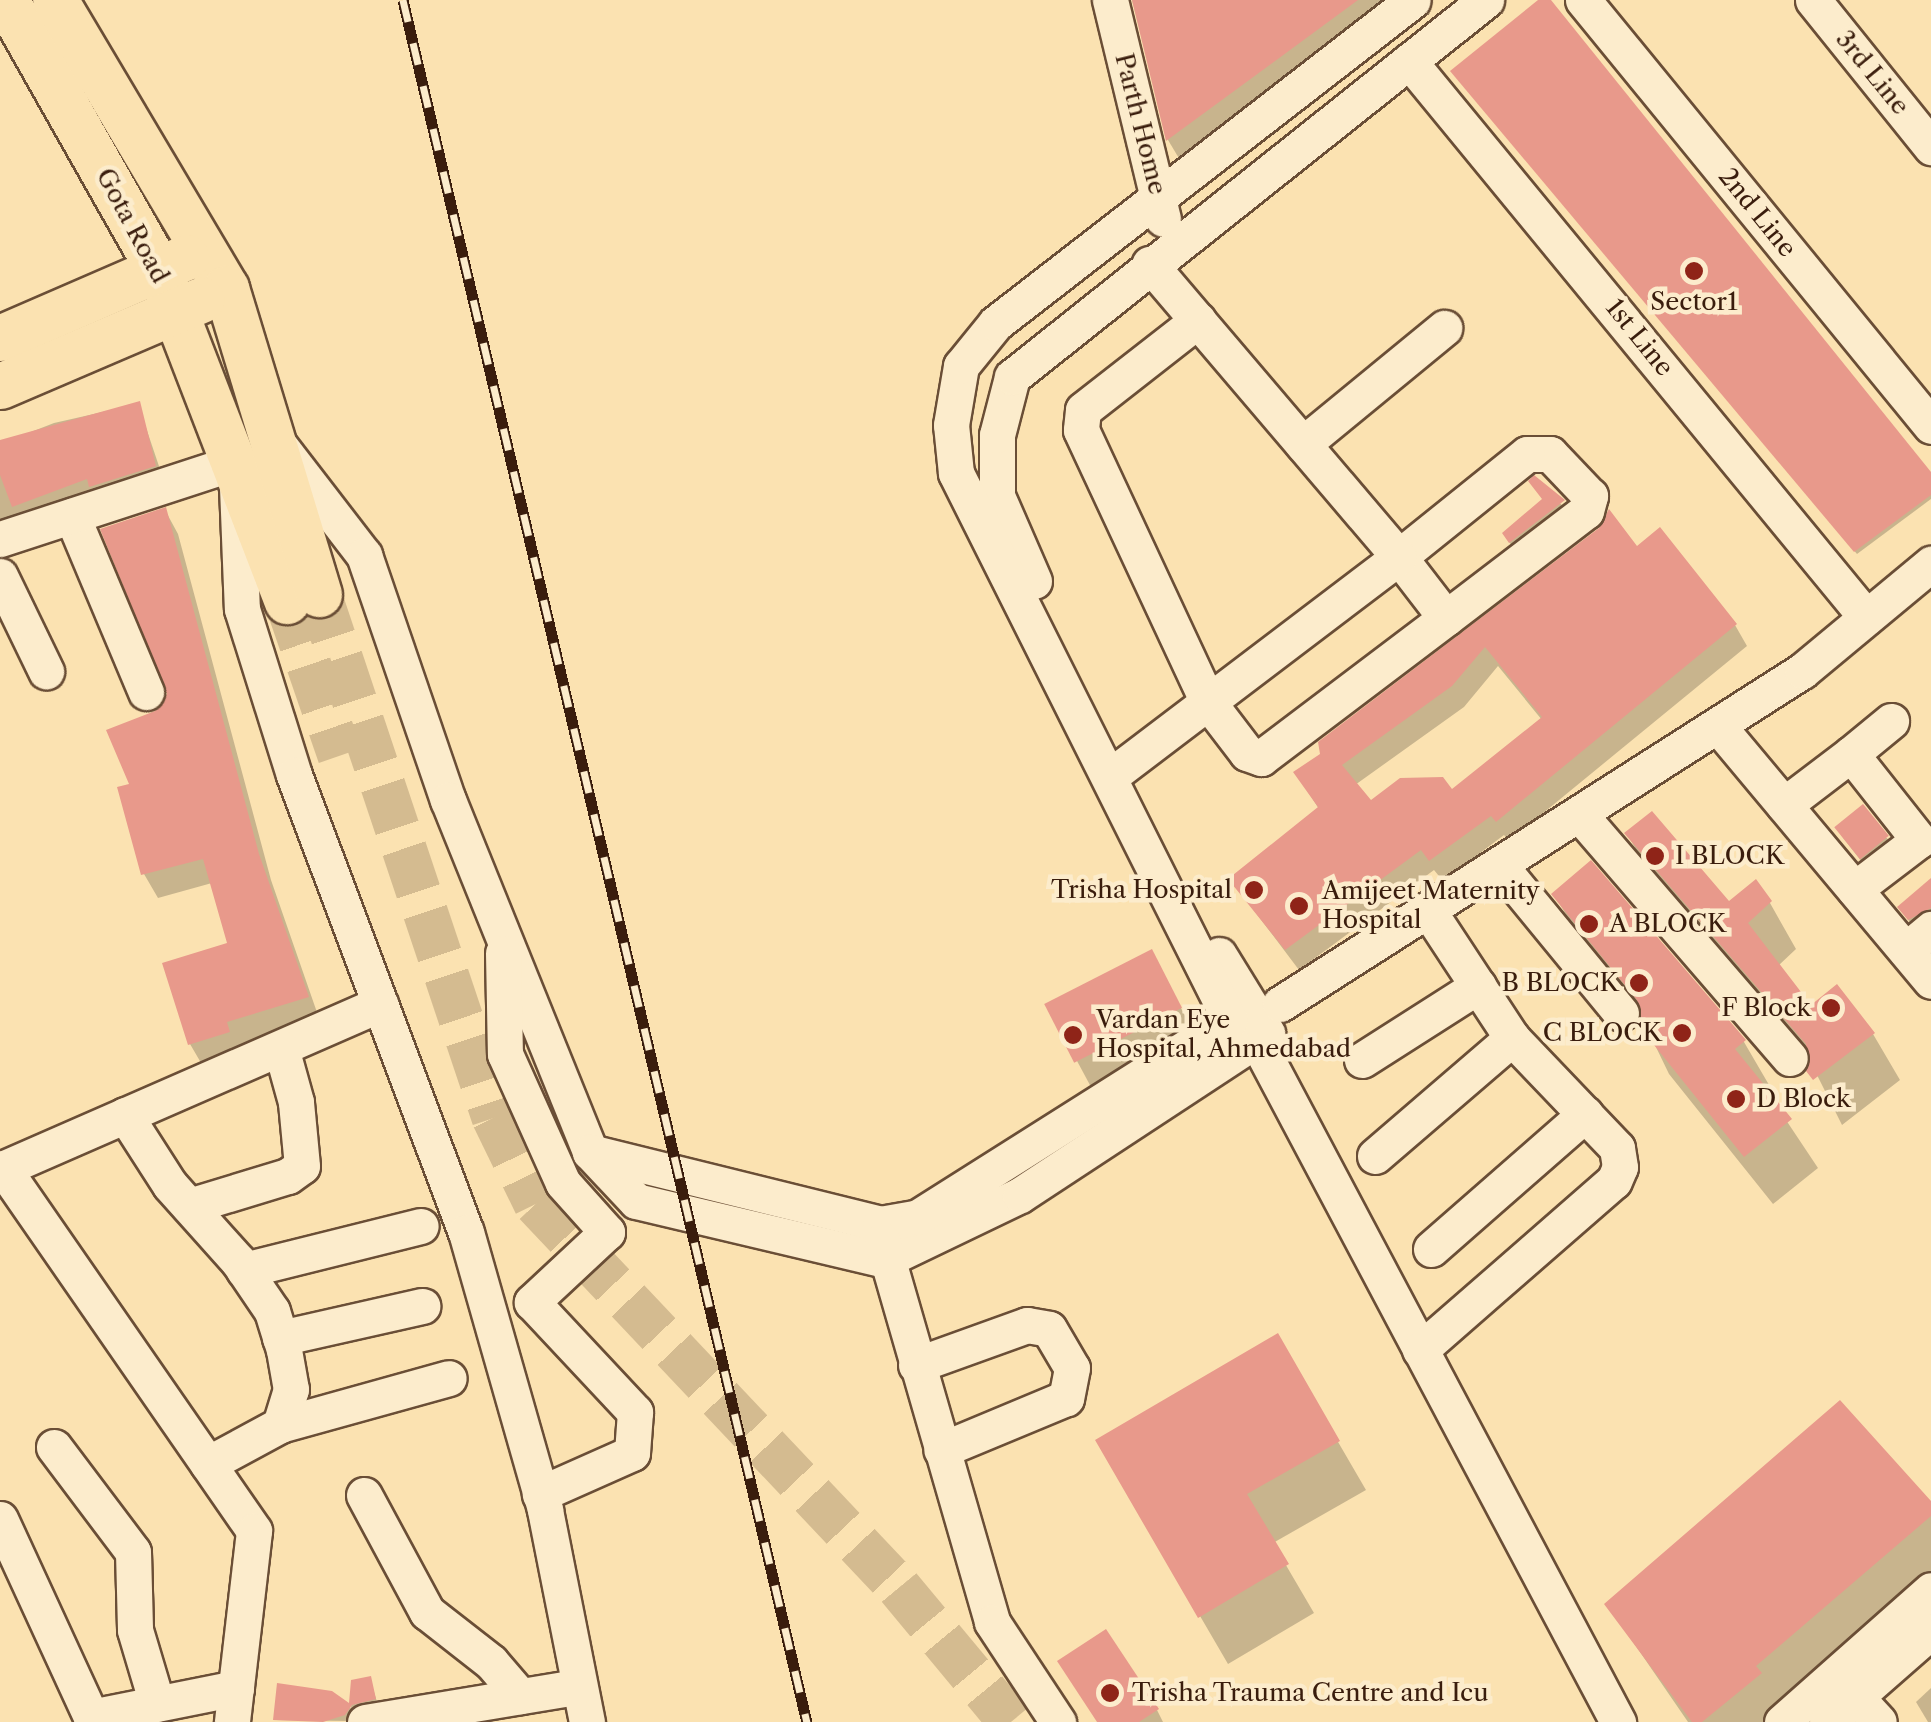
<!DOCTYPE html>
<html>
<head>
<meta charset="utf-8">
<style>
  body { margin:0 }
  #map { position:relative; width:1931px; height:1722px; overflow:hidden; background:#fbe2b1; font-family:"Libre Caslon Text",serif }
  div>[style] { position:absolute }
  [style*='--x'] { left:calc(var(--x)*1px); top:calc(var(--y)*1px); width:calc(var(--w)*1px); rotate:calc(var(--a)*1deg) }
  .shadow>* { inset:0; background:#0003 }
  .building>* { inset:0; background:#e8998b; transform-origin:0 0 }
  .major-tunnel>* { height:45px; margin-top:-22.5px; transform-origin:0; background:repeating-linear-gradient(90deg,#d4bb90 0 45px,transparent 0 67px) }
  .roads { filter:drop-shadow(2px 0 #6a4e36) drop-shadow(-2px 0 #6a4e36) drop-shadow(0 2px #6a4e36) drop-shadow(0 -2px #6a4e36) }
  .minor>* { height:35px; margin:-17.5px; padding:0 17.5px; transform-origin:17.5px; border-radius:17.5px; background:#fceccc }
  .major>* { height:45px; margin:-22.5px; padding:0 22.5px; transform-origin:22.5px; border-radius:22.5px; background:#fbe2b1 }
  .rail>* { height:11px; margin-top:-5.5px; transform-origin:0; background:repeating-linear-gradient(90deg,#fceccc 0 22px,#3a1d0d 0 44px); box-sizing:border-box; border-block:2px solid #3a1d0d }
  .dots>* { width:28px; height:28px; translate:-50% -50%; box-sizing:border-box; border:5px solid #fceccc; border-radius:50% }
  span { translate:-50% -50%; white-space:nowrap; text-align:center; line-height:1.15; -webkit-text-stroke:9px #fceccc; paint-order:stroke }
  .street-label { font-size:25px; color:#3a1d0d }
  .poi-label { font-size:25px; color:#3a1d0d }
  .left { translate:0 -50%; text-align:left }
  .right { translate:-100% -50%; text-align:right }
</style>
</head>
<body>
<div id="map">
  <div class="shadow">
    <i style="clip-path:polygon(1132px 0,1403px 0,1183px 165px,1168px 140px)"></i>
    <i style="clip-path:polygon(1542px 0,1931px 476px,1931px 499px,1857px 554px,1455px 74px)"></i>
    <i style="clip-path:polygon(138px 404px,165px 484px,0 533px,0 444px,54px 423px)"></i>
    <i style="clip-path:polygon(1534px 478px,1567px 510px,1515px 549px,1509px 542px,1544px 500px)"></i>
    <i style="clip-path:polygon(165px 510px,178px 534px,271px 880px,320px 1021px,239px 1046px,242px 1056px,204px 1068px,190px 1044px,230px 945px,212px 883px,158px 898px,144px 874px,132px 786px,170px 694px)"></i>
    <i style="clip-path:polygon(evenodd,1636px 550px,1735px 625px,1747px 646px,1509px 841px,1504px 835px,1443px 881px,1434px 870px,1299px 970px,1231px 880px,1319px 809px,1296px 773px,1323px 755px,1320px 743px,1636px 550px,1498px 666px,1542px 720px,1451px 793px,1370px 804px,1355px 785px,1464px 707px,1498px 666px)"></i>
    <i style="clip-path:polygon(1627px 834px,1729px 904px,1770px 903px,1796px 949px,1778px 966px,1811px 1008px,1873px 1034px,1900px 1080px,1842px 1125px,1809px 1059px,1654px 880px)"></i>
    <i style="clip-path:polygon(1841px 835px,1887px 838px,1891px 846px,1865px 866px)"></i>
    <i style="clip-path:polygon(1591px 864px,1744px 1042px,1772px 1090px,1768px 1093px,1818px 1168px,1773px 1204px,1669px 1074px,1640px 1014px,1582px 942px,1554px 894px)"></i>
    <i style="clip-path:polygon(1931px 881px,1931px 917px,1915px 928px,1905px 916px)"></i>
    <i style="clip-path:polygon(1166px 979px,1195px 1035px,1091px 1087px,1047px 1005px)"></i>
    <i style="clip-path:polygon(1277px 1337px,1366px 1490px,1273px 1543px,1314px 1613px,1228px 1664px,1098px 1441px)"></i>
    <i style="clip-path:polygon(1931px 1505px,1931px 1572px,1777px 1703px,1782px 1712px,1769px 1722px,1688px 1722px,1607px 1604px)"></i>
    <i style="clip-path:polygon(370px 1679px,378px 1705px,355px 1711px,348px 1721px,275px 1720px,332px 1693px,351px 1708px,353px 1682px)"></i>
    <i style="clip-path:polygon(1931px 1688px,1931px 1722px,1928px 1722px,1916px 1702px)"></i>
    <i style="clip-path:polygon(1157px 1710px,1163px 1722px,1099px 1722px)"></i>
  </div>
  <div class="building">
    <i style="clip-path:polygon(1132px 0,1358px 0,1166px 141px)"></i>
    <i style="clip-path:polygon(1538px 0,1551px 0,1931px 472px,1931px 495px,1854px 552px,1450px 71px)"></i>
    <i style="clip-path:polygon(140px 401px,156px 466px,89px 487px,87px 479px,12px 507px,0 475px,0 440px)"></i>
    <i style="clip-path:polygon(1534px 475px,1565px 500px,1509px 543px,1502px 533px,1542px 499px,1528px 481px)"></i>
    <i style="clip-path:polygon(166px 507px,259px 854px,309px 997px,227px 1022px,230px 1032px,188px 1045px,162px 963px,227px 943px,203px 859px,141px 875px,117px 787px,129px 784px,106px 730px,155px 711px,167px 694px,100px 529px)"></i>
    <i style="clip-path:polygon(evenodd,1609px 509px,1637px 546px,1660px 527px,1737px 624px,1496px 822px,1491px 816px,1429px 861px,1421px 850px,1285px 950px,1228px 879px,1318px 807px,1293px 772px,1320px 754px,1318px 742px,1599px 528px,1609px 509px,1485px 647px,1542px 717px,1452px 789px,1443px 777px,1400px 778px,1371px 800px,1342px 765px,1452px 686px,1485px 647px)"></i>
    <i style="left:1863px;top:804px;width:41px;height:37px;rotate:51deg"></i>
    <i style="clip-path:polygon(1652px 811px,1729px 901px,1756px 879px,1772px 901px,1748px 923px,1811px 1005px,1837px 984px,1875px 1033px,1813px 1080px,1806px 1071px,1806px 1044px,1624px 833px)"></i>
    <i style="clip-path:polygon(1591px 860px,1746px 1040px,1735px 1049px,1792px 1119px,1744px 1157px,1638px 1025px,1637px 1000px,1551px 894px)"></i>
    <i style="clip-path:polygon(1931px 878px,1931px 908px,1908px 920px,1897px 907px)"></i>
    <i style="left:1152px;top:949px;width:66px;height:121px;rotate:63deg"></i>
    <i style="clip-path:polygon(1278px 1333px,1340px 1441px,1247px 1494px,1289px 1564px,1198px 1618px,1095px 1440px)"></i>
    <i style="clip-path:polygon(1840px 1400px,1931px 1501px,1931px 1516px,1756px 1666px,1762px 1673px,1702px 1722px,1692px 1722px,1604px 1604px)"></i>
    <i style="clip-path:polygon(1106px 1629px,1159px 1709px,1139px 1722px,1097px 1722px,1057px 1661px)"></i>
    <i style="clip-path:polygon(371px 1676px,376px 1699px,352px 1705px,345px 1715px,323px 1722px,273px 1720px,277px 1683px,332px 1691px,349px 1703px,351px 1680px)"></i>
  </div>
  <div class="major-tunnel">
    <i style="--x:319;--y:594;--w:552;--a:71.5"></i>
    <i style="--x:494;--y:1117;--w:96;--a:64"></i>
    <i style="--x:536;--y:1203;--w:528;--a:46.61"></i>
    <i style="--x:899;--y:1587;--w:175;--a:50.3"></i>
    <i style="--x:287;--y:601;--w:163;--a:71"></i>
  </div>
  <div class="roads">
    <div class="minor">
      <i style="--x:1110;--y:0;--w:225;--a:76.4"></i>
      <i style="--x:1583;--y:0;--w:550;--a:50.75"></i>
      <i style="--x:1813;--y:0;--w:189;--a:51.2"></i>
      <i style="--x:1409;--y:61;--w:720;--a:50.58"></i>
      <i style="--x:1198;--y:320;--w:146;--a:142"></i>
      <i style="--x:1083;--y:410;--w:20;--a:96"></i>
      <i style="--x:1081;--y:430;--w:300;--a:65"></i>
      <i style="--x:1208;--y:702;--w:64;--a:52.6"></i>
      <i style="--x:1247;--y:753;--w:15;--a:20"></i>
      <i style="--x:1261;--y:758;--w:232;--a:-37.1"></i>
      <i style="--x:1446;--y:618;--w:176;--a:-37.4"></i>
      <i style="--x:1586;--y:511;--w:16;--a:-75"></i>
      <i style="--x:1590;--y:496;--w:58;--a:-133.6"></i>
      <i style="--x:1550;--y:454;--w:23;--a:180"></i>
      <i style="--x:1527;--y:454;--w:164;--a:141.2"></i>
      <i style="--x:1399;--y:557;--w:77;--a:52.4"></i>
      <i style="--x:1303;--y:444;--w:183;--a:-39.4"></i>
      <i style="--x:280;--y:446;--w:138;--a:52.4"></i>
      <i style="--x:364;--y:555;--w:259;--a:71.1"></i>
      <i style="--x:448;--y:800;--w:380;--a:68"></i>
      <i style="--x:590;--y:1152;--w:67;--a:46.8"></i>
      <i style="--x:636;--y:1201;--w:256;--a:13.3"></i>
      <i style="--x:885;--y:1260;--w:150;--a:-25.7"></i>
      <i style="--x:1020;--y:1195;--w:295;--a:-33.3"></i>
      <i style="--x:72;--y:516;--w:191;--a:67.2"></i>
      <i style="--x:0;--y:539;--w:248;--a:-18.1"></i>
      <i style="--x:236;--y:462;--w:147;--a:87.7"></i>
      <i style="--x:242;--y:609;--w:174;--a:72.6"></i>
      <i style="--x:294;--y:775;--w:488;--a:69.4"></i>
      <i style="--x:466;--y:1232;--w:289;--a:74.1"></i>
      <i style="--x:545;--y:1510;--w:216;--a:78.8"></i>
      <i style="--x:0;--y:576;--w:106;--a:64.2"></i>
      <i style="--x:1034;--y:581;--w:93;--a:-113.5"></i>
      <i style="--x:997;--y:496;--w:61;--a:-90"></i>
      <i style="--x:997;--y:435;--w:60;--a:-75.5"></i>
      <i style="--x:1012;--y:377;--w:606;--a:-38.5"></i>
      <i style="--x:1718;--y:726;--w:332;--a:50.1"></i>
      <i style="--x:1851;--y:754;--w:52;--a:-39.5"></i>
      <i style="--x:1121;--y:768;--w:349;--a:-37.2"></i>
      <i style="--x:1399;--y:557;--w:385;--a:-130.4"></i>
      <i style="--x:1784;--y:805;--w:84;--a:-37.3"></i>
      <i style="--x:1851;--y:754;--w:110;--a:51.7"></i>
      <i style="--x:1919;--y:840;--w:81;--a:142.6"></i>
      <i style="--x:1580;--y:815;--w:321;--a:49.2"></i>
      <i style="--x:1501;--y:867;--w:189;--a:50.6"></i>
      <i style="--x:1906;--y:950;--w:33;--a:-40"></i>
      <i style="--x:503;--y:953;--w:101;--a:88.9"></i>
      <i style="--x:505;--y:1054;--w:141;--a:65.8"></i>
      <i style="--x:563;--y:1183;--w:66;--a:48.1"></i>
      <i style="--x:607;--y:1232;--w:103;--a:137"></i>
      <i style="--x:532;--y:1302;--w:151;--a:46.9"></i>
      <i style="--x:635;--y:1412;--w:41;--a:94.2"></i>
      <i style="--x:632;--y:1453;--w:101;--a:156"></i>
      <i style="--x:1219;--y:955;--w:92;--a:58.4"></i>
      <i style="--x:1280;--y:1004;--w:619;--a:-32.54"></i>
      <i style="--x:1802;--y:671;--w:168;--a:-39.7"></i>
      <i style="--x:1266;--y:1058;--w:752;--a:62.07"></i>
      <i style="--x:1362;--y:1060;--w:138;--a:-32.5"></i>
      <i style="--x:125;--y:1115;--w:83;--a:57.3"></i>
      <i style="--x:170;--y:1185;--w:102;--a:48.2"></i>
      <i style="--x:238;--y:1261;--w:60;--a:55.8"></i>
      <i style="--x:272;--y:1311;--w:41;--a:72.9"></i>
      <i style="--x:284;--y:1350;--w:40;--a:80"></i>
      <i style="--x:291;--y:1389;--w:38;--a:107"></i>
      <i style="--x:280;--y:1425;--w:82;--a:151.6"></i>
      <i style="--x:590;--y:1152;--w:299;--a:13.9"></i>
      <i style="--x:880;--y:1224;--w:39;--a:-10"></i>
      <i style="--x:918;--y:1217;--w:369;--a:-32.3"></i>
      <i style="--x:1230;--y:1020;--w:612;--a:-116.61"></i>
      <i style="--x:956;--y:473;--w:48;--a:-95.9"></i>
      <i style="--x:951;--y:425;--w:60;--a:-80.4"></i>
      <i style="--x:961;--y:366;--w:55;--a:-50.9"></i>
      <i style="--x:996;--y:323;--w:527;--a:-37.76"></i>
      <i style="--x:1375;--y:1156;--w:181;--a:-40.7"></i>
      <i style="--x:3;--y:1168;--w:441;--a:55.3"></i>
      <i style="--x:254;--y:1531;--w:192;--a:96.6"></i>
      <i style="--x:0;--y:1170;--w:415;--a:-23.6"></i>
      <i style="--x:189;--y:1206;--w:103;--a:-16.9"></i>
      <i style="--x:288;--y:1176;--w:17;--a:-36"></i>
      <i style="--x:302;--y:1166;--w:64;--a:-95.4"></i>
      <i style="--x:296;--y:1102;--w:56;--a:-105.5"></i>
      <i style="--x:882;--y:1240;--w:398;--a:73.9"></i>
      <i style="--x:992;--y:1622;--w:120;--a:56.6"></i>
      <i style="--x:1431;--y:1249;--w:205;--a:-41.2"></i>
      <i style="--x:244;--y:1270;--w:182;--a:-14"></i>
      <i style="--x:280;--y:1338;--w:146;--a:-12.7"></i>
      <i style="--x:1420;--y:1350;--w:257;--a:-41.1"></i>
      <i style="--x:1614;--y:1181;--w:15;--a:-67"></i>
      <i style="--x:1620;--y:1167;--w:19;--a:-99"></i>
      <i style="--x:1617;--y:1148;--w:152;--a:-133.7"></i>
      <i style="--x:1512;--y:1038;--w:153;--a:-123.3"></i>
      <i style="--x:916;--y:1365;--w:118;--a:-19.8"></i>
      <i style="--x:1027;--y:1325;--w:22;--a:10"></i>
      <i style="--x:1049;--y:1329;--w:45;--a:59.5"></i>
      <i style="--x:1072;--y:1368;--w:31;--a:101"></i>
      <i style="--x:1066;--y:1398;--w:135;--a:157.4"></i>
      <i style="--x:280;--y:1425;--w:175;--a:-15.5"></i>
      <i style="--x:54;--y:1447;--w:131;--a:53"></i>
      <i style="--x:133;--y:1552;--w:78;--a:88.5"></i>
      <i style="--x:135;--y:1630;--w:77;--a:73.4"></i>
      <i style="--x:364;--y:1495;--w:133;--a:61.7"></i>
      <i style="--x:427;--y:1612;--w:81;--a:38"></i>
      <i style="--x:491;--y:1662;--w:45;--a:49.5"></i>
      <i style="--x:0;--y:1519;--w:218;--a:65.3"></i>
      <i style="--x:91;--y:1717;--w:148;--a:-11.3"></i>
      <i style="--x:1842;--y:1682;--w:54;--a:47.2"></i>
      <i style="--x:365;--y:1722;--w:214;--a:-9.4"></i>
      <i style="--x:1782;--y:1722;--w:199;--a:-41.5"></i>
      <i style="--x:1827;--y:1722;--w:138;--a:-41.2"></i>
    </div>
    <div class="major">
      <i style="--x:6;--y:0;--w:310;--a:60.5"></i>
      <i style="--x:159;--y:270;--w:355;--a:68.9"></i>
      <i style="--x:55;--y:0;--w:335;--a:59.3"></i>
      <i style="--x:226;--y:288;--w:320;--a:73.1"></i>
      <i style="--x:0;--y:338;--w:203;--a:-23.5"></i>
      <i style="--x:0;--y:386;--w:219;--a:-23.2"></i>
    </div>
  </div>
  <div class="rail">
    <i style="--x:403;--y:0;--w:1769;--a:76.8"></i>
  </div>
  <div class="dots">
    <i style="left:1694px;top:271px;background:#8f2418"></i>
    <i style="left:1655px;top:856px;background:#8f2418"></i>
    <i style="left:1254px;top:890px;background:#8f2418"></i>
    <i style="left:1299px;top:906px;background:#8f2418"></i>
    <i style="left:1589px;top:924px;background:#8f2418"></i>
    <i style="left:1639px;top:983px;background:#8f2418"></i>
    <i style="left:1831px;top:1008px;background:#8f2418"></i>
    <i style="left:1682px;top:1033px;background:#8f2418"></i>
    <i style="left:1073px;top:1035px;background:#8f2418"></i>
    <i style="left:1736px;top:1099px;background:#8f2418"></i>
    <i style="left:1110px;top:1693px;background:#8f2418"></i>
  </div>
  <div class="street-label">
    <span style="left:1872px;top:73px;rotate:51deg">3rd Line</span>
    <span style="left:1140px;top:124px;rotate:76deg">Parth Home</span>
    <span style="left:1757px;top:213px;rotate:51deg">2nd Line</span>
    <span style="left:132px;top:226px;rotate:62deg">Gota Road</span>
    <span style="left:1639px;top:338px;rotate:51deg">1st Line</span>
  </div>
  <div class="poi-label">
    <span style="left:1694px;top:302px">Sector1</span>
    <span class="left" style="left:1675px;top:856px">I BLOCK</span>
    <span class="right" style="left:1232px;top:890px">Trisha Hospital</span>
    <span class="left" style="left:1322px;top:906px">Amijeet Maternity<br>Hospital</span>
    <span class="left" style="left:1609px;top:924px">A BLOCK</span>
    <span class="right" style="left:1619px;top:983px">B BLOCK</span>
    <span class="right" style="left:1811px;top:1008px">F Block</span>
    <span class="left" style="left:1096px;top:1035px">Vardan Eye<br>Hospital, Ahmedabad</span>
    <span class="right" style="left:1662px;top:1033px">C BLOCK</span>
    <span class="left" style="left:1756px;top:1099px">D Block</span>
    <span class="left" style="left:1132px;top:1693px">Trisha Trauma Centre and Icu</span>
  </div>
</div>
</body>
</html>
